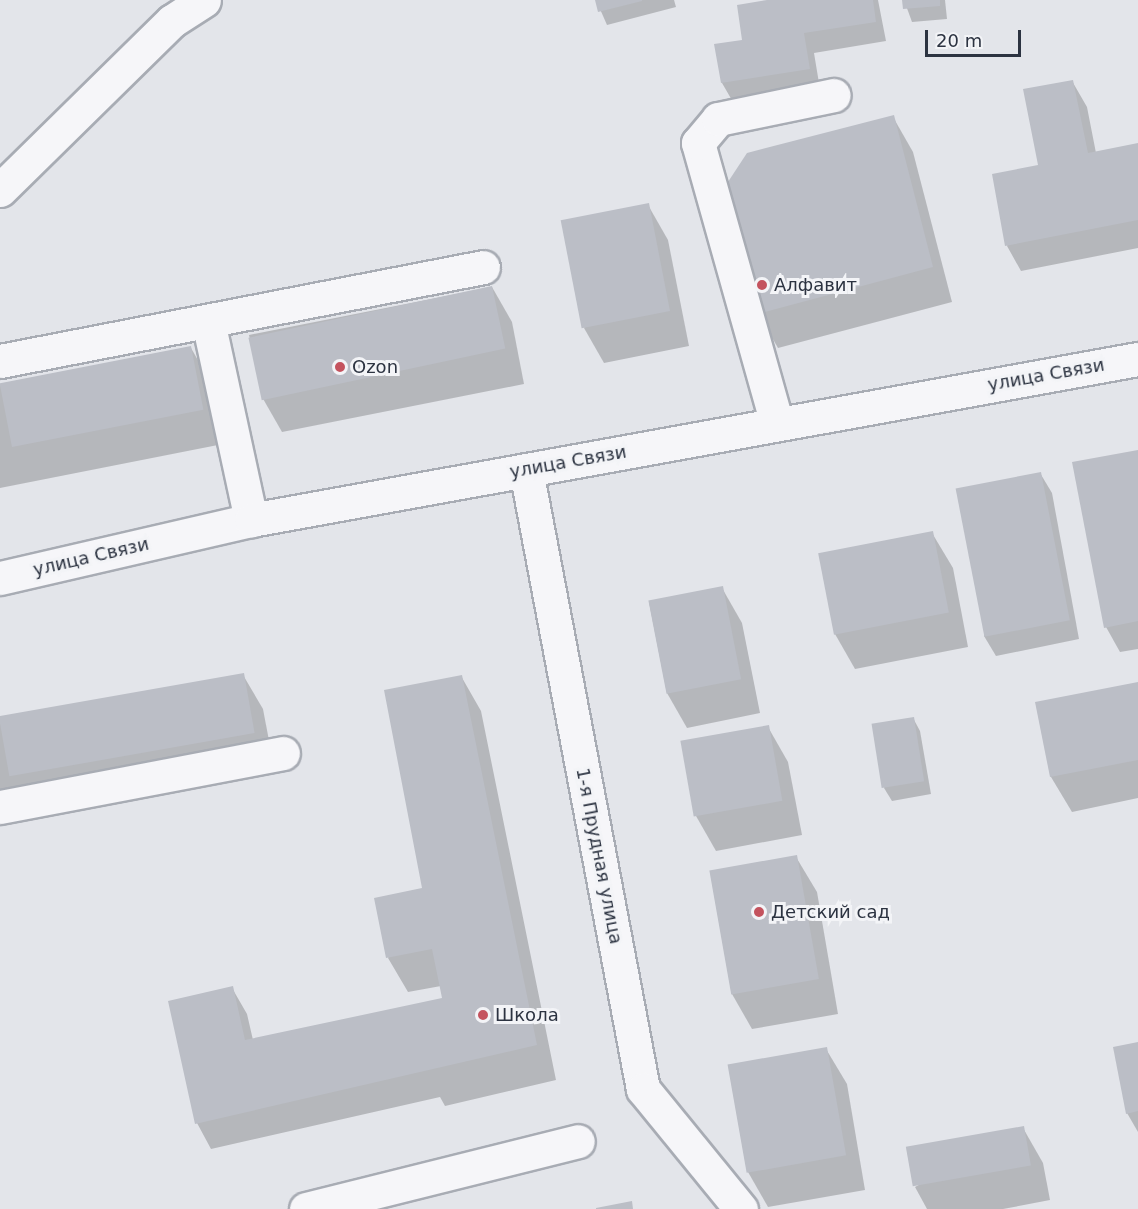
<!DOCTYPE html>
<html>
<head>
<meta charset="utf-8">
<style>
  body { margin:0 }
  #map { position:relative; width:1138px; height:1209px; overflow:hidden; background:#e3e5ea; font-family:"DejaVu Sans",sans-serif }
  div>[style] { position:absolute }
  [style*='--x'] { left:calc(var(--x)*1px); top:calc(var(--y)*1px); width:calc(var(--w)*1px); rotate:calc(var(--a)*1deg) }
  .shadow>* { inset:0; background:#0003 }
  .building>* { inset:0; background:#bbbec6; transform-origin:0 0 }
  .roads { filter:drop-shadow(2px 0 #a8acb4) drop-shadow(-2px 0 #a8acb4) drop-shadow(0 2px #a8acb4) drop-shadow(0 -2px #a8acb4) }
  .minor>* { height:33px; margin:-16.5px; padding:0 16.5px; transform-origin:16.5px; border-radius:16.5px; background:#f6f6f9 }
  .dots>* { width:16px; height:16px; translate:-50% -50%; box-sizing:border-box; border:3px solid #f3f4f7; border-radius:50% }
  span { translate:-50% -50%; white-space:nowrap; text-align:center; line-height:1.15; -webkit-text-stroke:6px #f3f4f7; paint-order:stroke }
  .poi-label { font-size:18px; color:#2c3341 }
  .left { translate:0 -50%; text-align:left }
  .street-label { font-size:18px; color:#2c3341 }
  .scale { position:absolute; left:925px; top:30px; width:96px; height:27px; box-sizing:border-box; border:3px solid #2c3341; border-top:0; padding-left:8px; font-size:18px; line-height:21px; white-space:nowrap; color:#2c3341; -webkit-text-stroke:4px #f3f4f7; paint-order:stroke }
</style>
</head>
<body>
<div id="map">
  <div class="shadow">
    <i style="clip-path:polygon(596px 0,674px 0,676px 7px,607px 25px)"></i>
    <i style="clip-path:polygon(777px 0,878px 0,886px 41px,814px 53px,820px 89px,733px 102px,722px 83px,716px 46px,744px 41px)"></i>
    <i style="clip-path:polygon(904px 0,945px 0,947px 19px,912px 22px)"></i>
    <i style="clip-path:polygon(1072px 81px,1087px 107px,1096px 153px,1138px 145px,1138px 248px,1021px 271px,1007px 246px)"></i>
    <i style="clip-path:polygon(893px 117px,913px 152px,952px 302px,778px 348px,758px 313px)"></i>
    <i style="clip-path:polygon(648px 205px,668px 240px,689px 346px,604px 363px,584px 328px)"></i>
    <i style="clip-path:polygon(492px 287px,512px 322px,524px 384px,282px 432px,262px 397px,249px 335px)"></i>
    <i style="clip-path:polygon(191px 348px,211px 383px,223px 444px,0 488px,0 385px)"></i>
    <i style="clip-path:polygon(1138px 451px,1138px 649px,1120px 652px,1106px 627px)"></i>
    <i style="clip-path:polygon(1040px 473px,1052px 493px,1079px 639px,996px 656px,984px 636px)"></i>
    <i style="clip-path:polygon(932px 533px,953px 568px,968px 647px,855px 669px,835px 634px)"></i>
    <i style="clip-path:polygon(722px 588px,742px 623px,760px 713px,687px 728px,667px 693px,649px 602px)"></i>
    <i style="clip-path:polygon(243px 675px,263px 709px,274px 767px,0 794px,0 722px)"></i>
    <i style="clip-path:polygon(461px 676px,481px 711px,556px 1080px,445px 1106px,440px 1097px,211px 1149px,197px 1123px,232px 988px,247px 1014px,253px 1040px,444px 999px,441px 986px,408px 992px,388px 958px,424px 889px)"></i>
    <i style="clip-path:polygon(1138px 683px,1138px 798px,1072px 812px,1051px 777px,1037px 703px)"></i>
    <i style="clip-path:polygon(913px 718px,920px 731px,931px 794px,892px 801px,884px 788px)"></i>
    <i style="clip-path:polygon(768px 727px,788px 762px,802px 835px,716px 851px,696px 816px)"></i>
    <i style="clip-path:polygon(796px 857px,817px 892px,838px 1014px,752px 1029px,732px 994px,711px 872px)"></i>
    <i style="clip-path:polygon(1138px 1043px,1138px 1132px,1127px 1113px)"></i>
    <i style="clip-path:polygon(826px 1049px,847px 1084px,865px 1190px,768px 1207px,748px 1172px)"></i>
    <i style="clip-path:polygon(1023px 1128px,1043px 1163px,1050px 1200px,1003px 1209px,927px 1209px,915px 1187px)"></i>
  </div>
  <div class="building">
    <i style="clip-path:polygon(595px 0,642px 0,642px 1px,598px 12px)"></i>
    <i style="clip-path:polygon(767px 0,873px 0,876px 22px,804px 33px,810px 69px,721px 83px,714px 44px,742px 40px,737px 5px)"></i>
    <i style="clip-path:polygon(902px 0,940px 0,940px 6px,903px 9px)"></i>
    <i style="clip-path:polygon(1073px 80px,1088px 153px,1138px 143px,1138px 220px,1005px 246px,992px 174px,1038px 165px,1023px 89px)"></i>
    <i style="clip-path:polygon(894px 115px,933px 267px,757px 314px,724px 188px,747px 153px)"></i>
    <i style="left:649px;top:203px;width:110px;height:90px;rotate:79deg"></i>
    <i style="left:492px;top:286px;width:64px;height:249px;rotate:78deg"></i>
    <i style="left:191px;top:346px;width:65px;height:195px;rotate:79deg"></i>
    <i style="clip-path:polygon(1138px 450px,1138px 621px,1104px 628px,1072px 462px)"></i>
    <i style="left:1041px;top:472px;width:151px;height:87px;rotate:79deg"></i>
    <i style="left:933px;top:531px;width:83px;height:117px;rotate:79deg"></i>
    <i style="left:723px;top:586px;width:95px;height:76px;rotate:79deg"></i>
    <i style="left:244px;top:673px;width:61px;height:249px;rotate:80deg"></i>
    <i style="clip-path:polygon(462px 675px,537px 1045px,195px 1124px,168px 1001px,233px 986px,245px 1040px,442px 998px,432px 949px,386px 958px,374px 898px,422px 888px,384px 690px)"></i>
    <i style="clip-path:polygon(1138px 682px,1138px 760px,1050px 777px,1035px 702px)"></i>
    <i style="left:914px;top:717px;width:65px;height:43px;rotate:81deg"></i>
    <i style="left:769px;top:725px;width:77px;height:90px;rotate:80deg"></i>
    <i style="left:797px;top:855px;width:126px;height:89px;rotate:80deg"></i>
    <i style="clip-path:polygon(1138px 1042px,1138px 1111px,1126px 1114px,1113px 1047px)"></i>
    <i style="left:827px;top:1047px;width:110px;height:101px;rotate:80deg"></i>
    <i style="left:1024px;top:1126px;width:40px;height:120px;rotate:80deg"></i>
    <i style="clip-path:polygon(632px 1201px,633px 1209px,596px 1209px,596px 1208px)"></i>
  </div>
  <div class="roads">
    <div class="minor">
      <i style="--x:0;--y:190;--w:241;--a:-44.5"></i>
      <i style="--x:172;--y:21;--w:38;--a:-33"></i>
      <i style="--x:208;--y:321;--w:204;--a:77.8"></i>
      <i style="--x:0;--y:361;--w:492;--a:-11"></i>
      <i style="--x:777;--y:424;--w:292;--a:-105.7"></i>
      <i style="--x:698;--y:143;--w:31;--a:-50"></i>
      <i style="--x:718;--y:119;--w:118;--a:-11.7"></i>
      <i style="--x:526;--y:470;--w:630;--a:79.3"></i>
      <i style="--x:643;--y:1089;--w:155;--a:50.8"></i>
      <i style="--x:0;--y:578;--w:258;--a:-13"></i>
      <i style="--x:251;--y:520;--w:901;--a:-10.29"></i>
      <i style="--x:0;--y:807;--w:288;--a:-10.8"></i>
      <i style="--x:306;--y:1209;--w:280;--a:-14"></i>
    </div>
  </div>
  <div class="dots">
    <i style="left:762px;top:285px;background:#c4535e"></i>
    <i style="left:340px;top:367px;background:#c4535e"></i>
    <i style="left:759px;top:912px;background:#c4535e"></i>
    <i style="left:483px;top:1015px;background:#c4535e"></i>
  </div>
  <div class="poi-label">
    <span class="left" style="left:774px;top:285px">Алфавит</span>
    <span class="left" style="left:352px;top:367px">Ozon</span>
    <span class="left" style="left:771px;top:912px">Детский сад</span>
    <span class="left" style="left:495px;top:1015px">Школа</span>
  </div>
  <div class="street-label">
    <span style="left:1046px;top:375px;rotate:-10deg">улица Связи</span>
    <span style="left:568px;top:462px;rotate:-10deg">улица Связи</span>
    <span style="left:91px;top:557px;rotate:-13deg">улица Связи</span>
    <span style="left:599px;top:856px;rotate:79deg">1-я Прудная улица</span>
  </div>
  <div class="scale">20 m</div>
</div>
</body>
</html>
